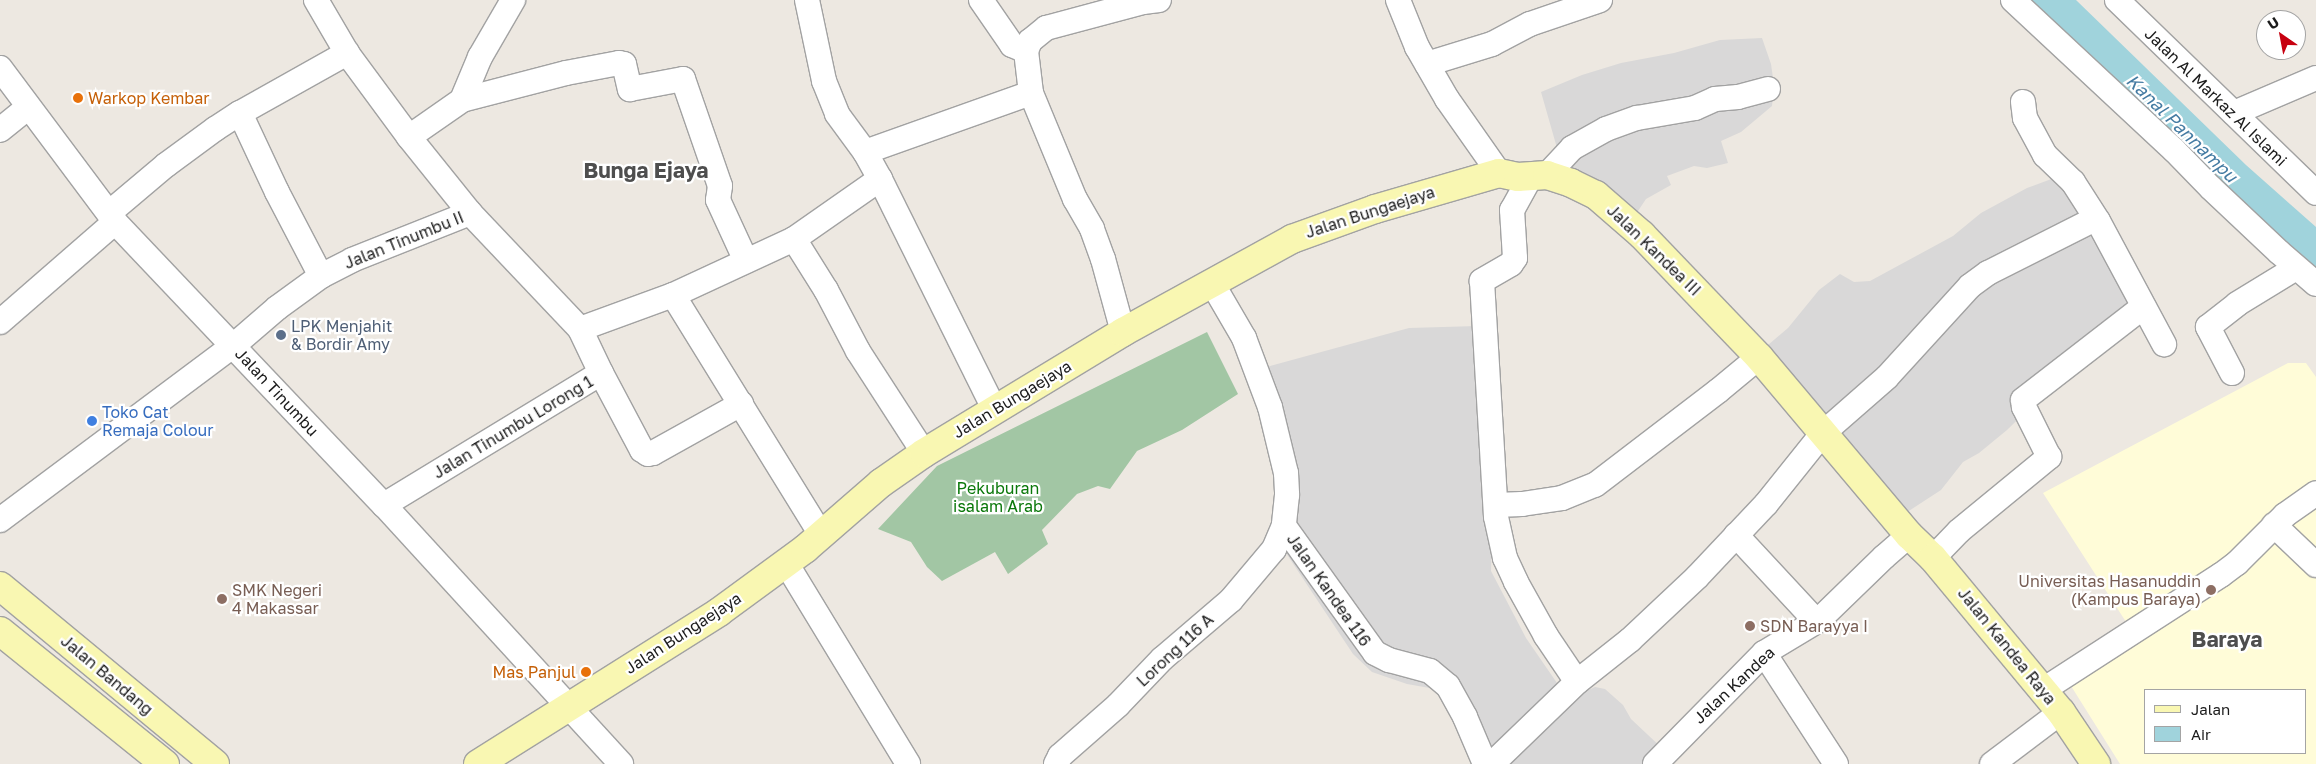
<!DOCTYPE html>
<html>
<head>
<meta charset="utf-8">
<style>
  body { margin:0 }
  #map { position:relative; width:2316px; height:764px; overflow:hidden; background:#ede8e1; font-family:"Golos Text",sans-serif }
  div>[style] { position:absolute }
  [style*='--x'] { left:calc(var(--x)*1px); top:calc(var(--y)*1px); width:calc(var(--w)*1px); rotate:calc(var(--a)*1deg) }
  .residential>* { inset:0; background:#d9d8d8 }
  .education>* { inset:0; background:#fffcd8 }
  .cemetery>* { inset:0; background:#a2c6a4 }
  .water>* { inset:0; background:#a0d3dc }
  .roads { filter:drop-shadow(1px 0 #a2a2a2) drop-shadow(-1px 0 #a2a2a2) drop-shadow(0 1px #a2a2a2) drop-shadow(0 -1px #a2a2a2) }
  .street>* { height:24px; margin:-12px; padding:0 12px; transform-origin:12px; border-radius:12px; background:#fff }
  .secondary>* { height:28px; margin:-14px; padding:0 14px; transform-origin:14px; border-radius:14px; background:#f9f7b2 }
  .dots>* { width:14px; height:14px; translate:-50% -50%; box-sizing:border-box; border:2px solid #fff; border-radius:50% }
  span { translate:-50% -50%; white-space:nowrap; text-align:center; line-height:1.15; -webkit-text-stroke:4.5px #fff; paint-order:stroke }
  .street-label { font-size:16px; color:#1b1b1b }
  .food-label { font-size:16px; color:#c56008 }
  .left { translate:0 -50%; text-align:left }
  .right { translate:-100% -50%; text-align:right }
  .service-label { font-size:16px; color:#4e5e75 }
  .shop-label { font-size:16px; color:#366cbe }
  .park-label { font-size:16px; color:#0a780a }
  .education-label { font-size:16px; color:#785e54 }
  .water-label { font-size:18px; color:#457ca3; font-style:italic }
  .district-label { font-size:21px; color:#4e4e4e; font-weight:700 }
  .legend { position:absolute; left:2144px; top:689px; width:162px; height:65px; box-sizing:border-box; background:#fff; border:1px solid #a4a4a4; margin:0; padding:6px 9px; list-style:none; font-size:15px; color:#1b1b1b }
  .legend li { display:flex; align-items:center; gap:10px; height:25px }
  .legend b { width:25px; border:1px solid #a4a4a4 }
  .north { position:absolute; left:2256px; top:10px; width:50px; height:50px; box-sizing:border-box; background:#fff; border:1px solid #a4a4a4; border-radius:50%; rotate:327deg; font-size:14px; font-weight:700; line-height:20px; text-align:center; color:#1b1b1b }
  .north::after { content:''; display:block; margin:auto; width:18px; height:22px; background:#c70010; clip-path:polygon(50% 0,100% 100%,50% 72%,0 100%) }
</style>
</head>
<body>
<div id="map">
  <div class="residential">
    <i style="clip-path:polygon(1762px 38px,1771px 64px,1774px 85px,1772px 106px,1741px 132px,1721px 141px,1728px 163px,1707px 168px,1694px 166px,1667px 176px,1671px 185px,1646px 199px,1634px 217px,1569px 174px,1557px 148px,1541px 92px,1582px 75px,1621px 63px,1674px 53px,1720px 40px)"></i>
    <i style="clip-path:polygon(2054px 178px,2074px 193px,2133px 306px,2007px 430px,1979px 453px,1963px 462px,1941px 490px,1898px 518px,1759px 366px,1768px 345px,1788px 328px,1819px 290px,1840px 274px,1854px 282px,1870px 281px,1953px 236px,1981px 213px,2027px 188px)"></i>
    <i style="clip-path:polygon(1477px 326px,1493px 513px,1491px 571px,1526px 638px,1568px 699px,1595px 687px,1605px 689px,1623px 705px,1631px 719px,1664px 750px,1660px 764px,1477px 764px,1441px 690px,1407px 684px,1372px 672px,1353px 654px,1282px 547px,1282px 507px,1259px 369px,1409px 328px)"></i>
  </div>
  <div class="education">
    <i style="clip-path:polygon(evenodd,2288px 363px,2306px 363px,2316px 377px,2316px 764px,2120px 764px,2061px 670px,2128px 625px,2043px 493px,2288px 363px,2145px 690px,2305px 690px,2305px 753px,2145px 753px,2145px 690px)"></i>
  </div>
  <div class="cemetery">
    <i style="clip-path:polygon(1207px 332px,1238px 394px,1182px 430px,1137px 451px,1110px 489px,1098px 486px,1077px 494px,1042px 530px,1048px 544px,1008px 574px,995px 552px,942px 581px,927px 567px,911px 542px,878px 529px,937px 466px)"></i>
  </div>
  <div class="water">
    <i style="clip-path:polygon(2022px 0,2076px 0,2246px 165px,2316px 227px,2316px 280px)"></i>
  </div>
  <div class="roads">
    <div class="street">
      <i style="--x:316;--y:0;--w:61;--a:59.7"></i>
      <i style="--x:347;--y:53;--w:104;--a:53.6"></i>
      <i style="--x:409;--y:137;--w:97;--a:51.2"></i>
      <i style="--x:470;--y:213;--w:160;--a:46.5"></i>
      <i style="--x:807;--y:0;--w:83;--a:78.1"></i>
      <i style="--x:824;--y:81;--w:35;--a:68"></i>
      <i style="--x:837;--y:114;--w:47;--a:53.6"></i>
      <i style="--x:981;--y:0;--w:55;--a:55.4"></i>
      <i style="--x:1012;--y:45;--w:15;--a:23"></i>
      <i style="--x:1398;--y:0;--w:51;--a:68"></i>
      <i style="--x:1417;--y:47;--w:60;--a:60"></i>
      <i style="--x:1447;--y:99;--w:90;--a:54.9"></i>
      <i style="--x:2013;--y:0;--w:220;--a:43"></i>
      <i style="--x:2174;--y:150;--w:53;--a:45.8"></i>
      <i style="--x:2211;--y:188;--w:93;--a:43.3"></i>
      <i style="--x:2279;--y:252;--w:49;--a:40.9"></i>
      <i style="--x:2117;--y:0;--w:277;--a:44.1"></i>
      <i style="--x:1427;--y:64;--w:68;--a:-17.1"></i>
      <i style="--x:1492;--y:44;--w:43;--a:-27.8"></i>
      <i style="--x:1530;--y:24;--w:74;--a:-18.9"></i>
      <i style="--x:0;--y:68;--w:192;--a:53.2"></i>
      <i style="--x:115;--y:222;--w:390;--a:46.5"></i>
      <i style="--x:384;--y:505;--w:351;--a:47.5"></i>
      <i style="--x:1031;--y:93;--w:115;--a:67.5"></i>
      <i style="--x:1075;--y:199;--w:34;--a:60"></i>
      <i style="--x:1092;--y:229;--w:32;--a:70"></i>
      <i style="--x:1103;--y:259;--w:76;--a:74.7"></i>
      <i style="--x:462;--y:100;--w:107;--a:-14.6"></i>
      <i style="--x:566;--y:73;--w:54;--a:-10.7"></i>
      <i style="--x:619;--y:63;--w:5;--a:11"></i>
      <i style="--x:624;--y:64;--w:26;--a:77"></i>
      <i style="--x:630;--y:89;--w:54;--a:-10.7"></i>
      <i style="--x:683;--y:79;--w:113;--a:70.9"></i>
      <i style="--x:720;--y:186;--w:14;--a:98"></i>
      <i style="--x:718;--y:200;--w:67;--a:65.3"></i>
      <i style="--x:2023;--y:102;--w:16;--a:83"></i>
      <i style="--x:2025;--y:118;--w:42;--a:61.6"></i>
      <i style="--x:2045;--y:155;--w:39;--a:44"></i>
      <i style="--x:2073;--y:182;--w:46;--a:57.3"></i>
      <i style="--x:2098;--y:221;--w:140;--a:61.8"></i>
      <i style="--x:240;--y:113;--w:87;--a:64.9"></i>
      <i style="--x:277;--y:192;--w:95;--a:62.4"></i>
      <i style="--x:2234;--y:113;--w:89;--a:-23.1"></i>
      <i style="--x:0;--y:130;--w:36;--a:-39"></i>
      <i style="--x:409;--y:137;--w:65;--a:-34.9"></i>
      <i style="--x:462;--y:100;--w:47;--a:-67.3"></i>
      <i style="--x:480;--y:57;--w:66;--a:-59.9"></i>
      <i style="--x:1547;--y:175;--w:37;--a:-47"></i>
      <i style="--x:1572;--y:148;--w:39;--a:-29"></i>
      <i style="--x:1606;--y:129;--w:33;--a:-20"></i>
      <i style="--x:1637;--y:118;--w:59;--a:-9.8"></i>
      <i style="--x:1695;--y:108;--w:22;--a:-24"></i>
      <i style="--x:1715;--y:99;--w:23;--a:-5"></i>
      <i style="--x:1738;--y:97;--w:31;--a:-15"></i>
      <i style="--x:1531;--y:176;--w:39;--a:119"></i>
      <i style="--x:1512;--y:210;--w:48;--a:86.4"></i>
      <i style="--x:1515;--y:258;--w:7;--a:124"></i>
      <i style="--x:1511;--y:264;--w:34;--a:150"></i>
      <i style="--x:1482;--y:281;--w:236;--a:86.6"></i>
      <i style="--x:1496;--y:517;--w:42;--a:77.6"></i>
      <i style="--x:1505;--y:558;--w:26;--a:65"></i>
      <i style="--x:1516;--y:582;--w:62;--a:60.9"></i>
      <i style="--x:1546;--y:636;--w:55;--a:56"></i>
      <i style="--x:880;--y:179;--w:257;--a:63.6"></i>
      <i style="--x:109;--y:213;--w:75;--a:-40.1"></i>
      <i style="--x:166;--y:165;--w:61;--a:-36.3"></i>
      <i style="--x:215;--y:129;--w:30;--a:-33"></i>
      <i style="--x:240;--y:113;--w:123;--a:-29.3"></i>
      <i style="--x:794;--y:239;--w:60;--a:57.9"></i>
      <i style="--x:826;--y:290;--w:69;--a:62.3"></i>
      <i style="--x:858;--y:351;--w:121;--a:57.1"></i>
      <i style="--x:1212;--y:283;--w:64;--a:59.8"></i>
      <i style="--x:1244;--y:338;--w:74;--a:69.4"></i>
      <i style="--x:1270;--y:407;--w:68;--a:76.4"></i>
      <i style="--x:1286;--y:473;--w:22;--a:87"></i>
      <i style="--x:1287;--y:495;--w:31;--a:96"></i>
      <i style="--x:1284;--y:526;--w:156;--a:54.4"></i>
      <i style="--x:1375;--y:653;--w:16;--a:27"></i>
      <i style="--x:1389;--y:660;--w:42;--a:15"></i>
      <i style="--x:1430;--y:671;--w:23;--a:40"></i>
      <i style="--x:1448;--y:686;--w:35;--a:61"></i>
      <i style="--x:1465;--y:717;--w:51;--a:66.9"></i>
      <i style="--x:673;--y:295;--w:283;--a:58.3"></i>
      <i style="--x:0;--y:322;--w:152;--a:-41"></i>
      <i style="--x:601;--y:373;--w:87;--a:62"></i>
      <i style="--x:642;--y:450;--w:7;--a:34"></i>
      <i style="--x:648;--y:454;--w:5;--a:-11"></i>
      <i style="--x:653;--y:453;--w:101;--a:-29.1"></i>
      <i style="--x:2232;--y:373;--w:52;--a:-117.6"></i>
      <i style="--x:2208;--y:327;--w:37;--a:-38"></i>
      <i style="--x:2237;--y:304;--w:69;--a:-31.4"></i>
      <i style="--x:384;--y:505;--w:254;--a:-31.3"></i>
      <i style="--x:601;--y:373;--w:49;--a:-115.5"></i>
      <i style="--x:580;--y:329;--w:99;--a:-20.1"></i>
      <i style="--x:673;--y:295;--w:133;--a:-24.8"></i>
      <i style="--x:794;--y:239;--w:105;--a:-34.9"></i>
      <i style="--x:880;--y:179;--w:31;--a:-119"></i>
      <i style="--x:865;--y:152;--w:176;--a:-19.6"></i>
      <i style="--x:1031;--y:93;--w:42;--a:-96.8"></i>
      <i style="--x:1026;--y:51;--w:11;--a:-68"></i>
      <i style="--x:1030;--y:41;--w:21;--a:-39"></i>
      <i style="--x:1046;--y:28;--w:100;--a:-15"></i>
      <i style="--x:1143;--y:2;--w:16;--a:-7"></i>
      <i style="--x:1496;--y:505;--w:26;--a:-2"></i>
      <i style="--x:1522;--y:504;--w:40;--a:-8.5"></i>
      <i style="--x:1562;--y:498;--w:35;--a:-22"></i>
      <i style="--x:1595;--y:485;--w:155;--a:-37.4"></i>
      <i style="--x:1718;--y:391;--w:53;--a:-39.7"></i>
      <i style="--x:0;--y:520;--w:291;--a:-36.8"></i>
      <i style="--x:233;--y:346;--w:58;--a:-40.8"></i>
      <i style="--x:277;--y:308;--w:54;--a:-36"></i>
      <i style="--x:321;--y:276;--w:35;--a:-27"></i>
      <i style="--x:352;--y:260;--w:127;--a:-21.7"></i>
      <i style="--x:2274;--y:525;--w:58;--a:43.6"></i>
      <i style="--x:1736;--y:535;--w:117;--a:47.1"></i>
      <i style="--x:1933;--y:558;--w:37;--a:-46"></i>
      <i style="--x:1959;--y:531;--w:117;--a:-39.4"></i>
      <i style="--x:2049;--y:457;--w:56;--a:-116.6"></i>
      <i style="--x:2024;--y:407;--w:7;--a:-98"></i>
      <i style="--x:2023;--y:400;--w:152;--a:-37.8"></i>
      <i style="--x:786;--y:563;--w:235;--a:58.7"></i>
      <i style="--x:1764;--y:653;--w:132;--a:57"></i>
      <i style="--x:2043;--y:690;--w:212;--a:-32.9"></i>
      <i style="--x:2221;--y:575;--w:20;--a:-37"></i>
      <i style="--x:2237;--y:563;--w:68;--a:-45"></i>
      <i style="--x:2285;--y:515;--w:38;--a:-35"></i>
      <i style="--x:1056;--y:764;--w:9;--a:-63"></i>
      <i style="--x:1060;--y:756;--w:77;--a:-41.3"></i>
      <i style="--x:1118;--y:705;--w:64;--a:-46.3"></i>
      <i style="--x:1162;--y:659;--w:91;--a:-40.5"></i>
      <i style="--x:1231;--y:600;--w:67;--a:-49.9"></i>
      <i style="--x:1274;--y:549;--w:25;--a:-67"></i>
      <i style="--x:1492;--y:764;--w:118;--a:-44"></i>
      <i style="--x:1577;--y:682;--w:68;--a:-38.4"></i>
      <i style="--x:1630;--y:640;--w:92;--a:-43.2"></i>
      <i style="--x:1697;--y:577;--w:100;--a:-46.6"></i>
      <i style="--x:1766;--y:504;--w:90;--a:-51.3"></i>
      <i style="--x:1822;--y:434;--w:86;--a:-41.2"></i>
      <i style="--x:1887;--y:377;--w:123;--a:-47.6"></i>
      <i style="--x:1970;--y:286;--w:22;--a:-36"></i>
      <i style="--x:1988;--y:273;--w:120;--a:-26.8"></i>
      <i style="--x:1655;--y:764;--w:156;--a:-45.5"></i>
      <i style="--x:1764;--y:653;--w:64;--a:-31"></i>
      <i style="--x:1819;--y:620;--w:91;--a:-44.1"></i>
      <i style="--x:1884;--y:557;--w:33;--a:-41"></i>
      <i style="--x:1992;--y:764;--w:86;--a:-37"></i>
    </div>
    <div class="secondary">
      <i style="--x:0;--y:586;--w:279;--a:39.6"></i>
      <i style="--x:0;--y:631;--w:212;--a:38.9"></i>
      <i style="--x:478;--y:764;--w:285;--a:-32.2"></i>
      <i style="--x:719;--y:612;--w:107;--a:-36.2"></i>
      <i style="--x:805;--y:549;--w:101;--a:-41"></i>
      <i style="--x:881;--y:483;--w:52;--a:-34.9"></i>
      <i style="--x:924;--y:453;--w:233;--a:-31.3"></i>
      <i style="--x:1123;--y:332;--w:193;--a:-28.8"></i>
      <i style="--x:1292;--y:239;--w:88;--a:-19.9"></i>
      <i style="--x:1375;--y:209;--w:129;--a:-16.2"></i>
      <i style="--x:1499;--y:173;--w:19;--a:12"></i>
      <i style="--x:1518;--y:177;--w:29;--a:-4"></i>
      <i style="--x:1547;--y:175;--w:25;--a:18"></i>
      <i style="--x:1571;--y:183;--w:28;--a:26"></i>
      <i style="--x:1596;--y:195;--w:61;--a:41"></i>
      <i style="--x:1642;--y:235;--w:169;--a:46.2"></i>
      <i style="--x:1759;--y:357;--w:233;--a:49.9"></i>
      <i style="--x:1909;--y:535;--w:33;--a:44"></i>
      <i style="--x:1933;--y:558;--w:200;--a:50.3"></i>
      <i style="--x:2061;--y:712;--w:63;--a:56.1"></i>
    </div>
  </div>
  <div class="dots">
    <i style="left:78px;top:98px;background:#e8710a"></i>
    <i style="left:281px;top:335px;background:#5c6f8a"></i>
    <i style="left:92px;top:421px;background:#3f7fe0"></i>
    <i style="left:2211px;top:590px;background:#8d6e63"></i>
    <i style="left:222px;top:599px;background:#8d6e63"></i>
    <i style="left:1750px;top:626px;background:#8d6e63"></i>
    <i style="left:586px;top:672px;background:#e8710a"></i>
  </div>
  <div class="street-label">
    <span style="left:2216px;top:97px;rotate:44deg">Jalan Al Markaz Al Islami</span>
    <span style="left:1370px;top:212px;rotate:-18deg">Jalan Bungaejaya</span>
    <span style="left:404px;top:240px;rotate:-22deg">Jalan Tinumbu II</span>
    <span style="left:1654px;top:250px;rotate:44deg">Jalan Kandea III</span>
    <span style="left:277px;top:392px;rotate:47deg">Jalan Tinumbu</span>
    <span style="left:1012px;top:399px;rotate:-31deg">Jalan Bungaejaya</span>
    <span style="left:513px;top:427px;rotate:-31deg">Jalan Tinumbu Lorong 1</span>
    <span style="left:1329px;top:590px;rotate:55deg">Jalan Kandea 116</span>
    <span style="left:683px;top:633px;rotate:-33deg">Jalan Bungaejaya</span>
    <span style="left:2007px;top:646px;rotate:51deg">Jalan Kandea Raya</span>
    <span style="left:1175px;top:650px;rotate:-43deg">Lorong 116 A</span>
    <span style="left:107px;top:675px;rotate:40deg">Jalan Bandang</span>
    <span style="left:1734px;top:685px;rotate:-43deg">Jalan Kandea</span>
  </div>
  <div class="food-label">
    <span class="left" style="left:88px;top:98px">Warkop Kembar</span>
    <span class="right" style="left:576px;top:672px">Mas Panjul</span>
  </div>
  <div class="service-label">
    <span class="left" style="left:291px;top:335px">LPK Menjahit<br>&amp; Bordir Amy</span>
  </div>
  <div class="shop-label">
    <span class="left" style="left:102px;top:421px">Toko Cat<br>Remaja Colour</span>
  </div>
  <div class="park-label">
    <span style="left:998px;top:497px">Pekuburan<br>isalam Arab</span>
  </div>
  <div class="education-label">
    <span class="right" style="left:2201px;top:590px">Universitas Hasanuddin<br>(Kampus Baraya)</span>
    <span class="left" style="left:232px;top:599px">SMK Negeri<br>4 Makassar</span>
    <span class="left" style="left:1760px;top:626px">SDN Barayya I</span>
  </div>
  <div class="water-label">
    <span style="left:2182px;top:128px;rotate:44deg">Kanal Pannampu</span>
  </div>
  <div class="district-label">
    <span style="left:646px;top:170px">Bunga Ejaya</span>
    <span style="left:2227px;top:639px">Baraya</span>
  </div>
  <ul class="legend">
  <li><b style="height:6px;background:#f9f7b2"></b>Jalan</li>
  <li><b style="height:14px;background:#a0d3dc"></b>Air</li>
  </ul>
  <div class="north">U</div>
</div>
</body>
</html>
